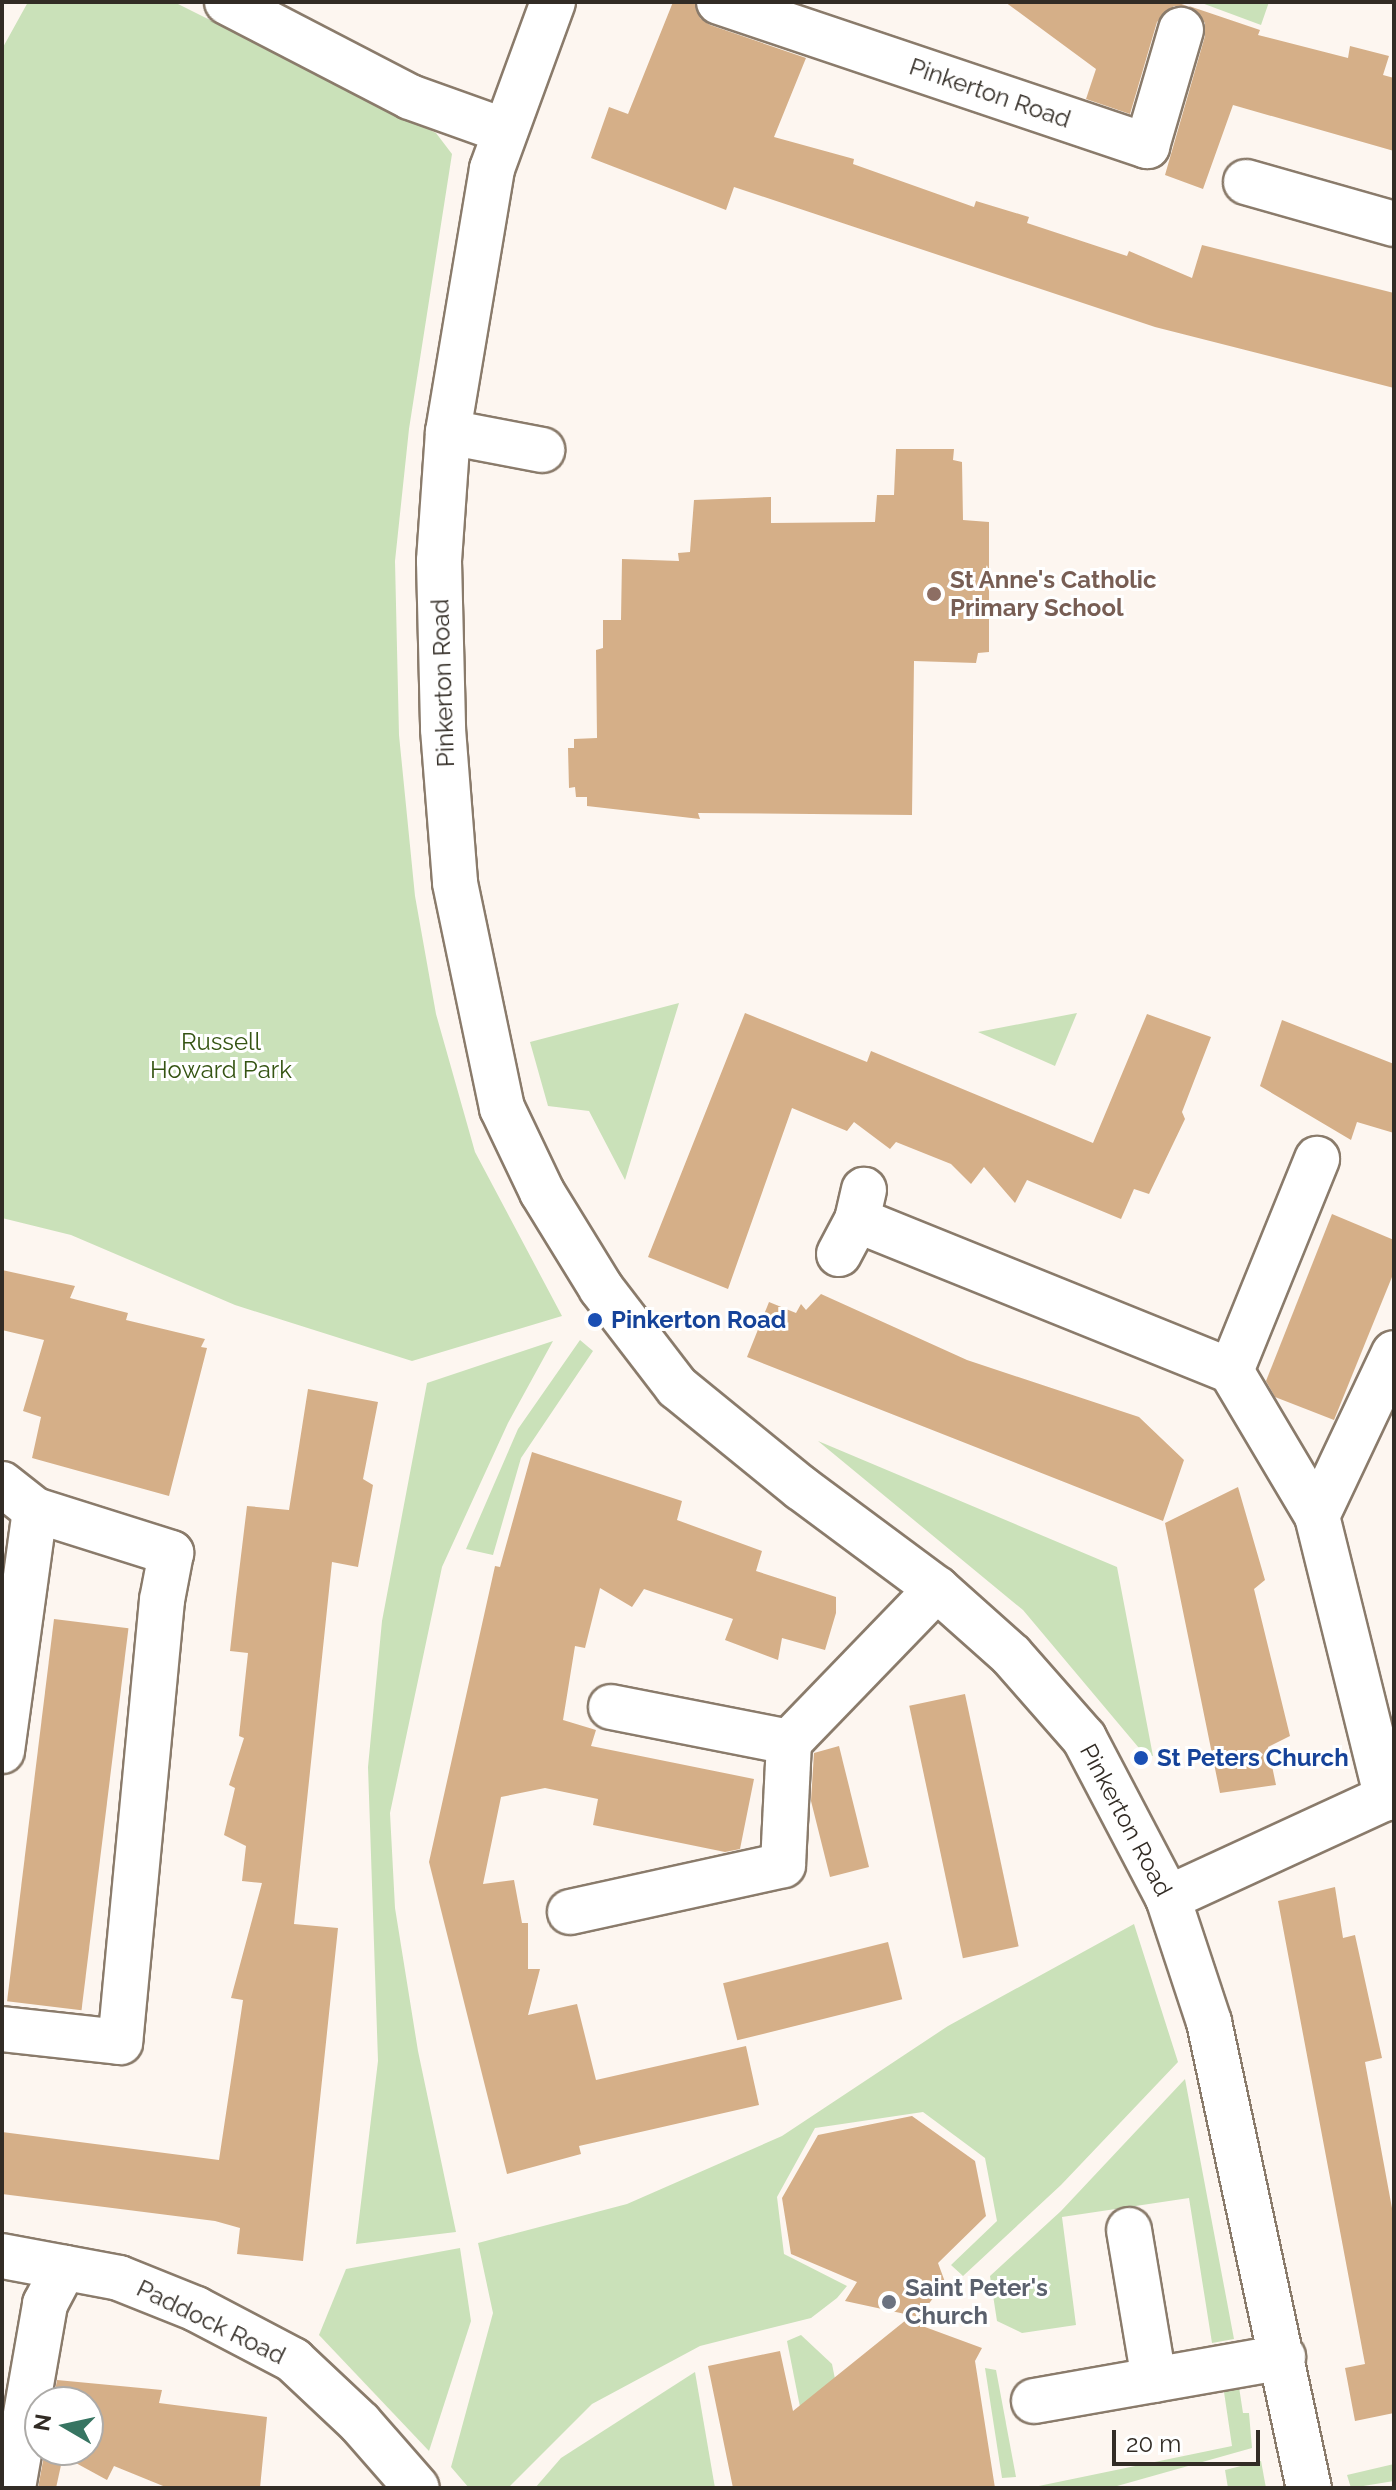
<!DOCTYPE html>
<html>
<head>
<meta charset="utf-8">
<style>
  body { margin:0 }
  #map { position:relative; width:1396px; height:2490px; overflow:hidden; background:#fdf6f0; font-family:Raleway,sans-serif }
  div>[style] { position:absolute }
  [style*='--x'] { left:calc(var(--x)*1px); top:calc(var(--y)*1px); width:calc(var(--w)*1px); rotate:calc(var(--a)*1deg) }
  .green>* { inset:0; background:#cae1b9 }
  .building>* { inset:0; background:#d5af88; transform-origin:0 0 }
  .roads { filter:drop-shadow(2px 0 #8a7b6b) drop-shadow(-2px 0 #8a7b6b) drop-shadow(0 2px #8a7b6b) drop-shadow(0 -2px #8a7b6b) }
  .minor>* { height:44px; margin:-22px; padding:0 22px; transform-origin:22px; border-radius:22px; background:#fff }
  .dots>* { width:22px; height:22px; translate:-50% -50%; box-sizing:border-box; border:4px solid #fff; border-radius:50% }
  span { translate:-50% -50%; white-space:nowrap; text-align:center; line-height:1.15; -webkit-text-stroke:6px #fff; paint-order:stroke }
  .street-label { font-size:24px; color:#322c25 }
  .education-label { font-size:24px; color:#785e54; font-weight:700 }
  .left { translate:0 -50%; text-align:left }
  .park-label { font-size:24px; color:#355413 }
  .transit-label { font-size:24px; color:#164399; font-weight:700 }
  .worship-label { font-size:24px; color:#5b616d; font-weight:700 }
  .frame { position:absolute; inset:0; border:4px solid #322c25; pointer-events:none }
  .north { position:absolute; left:24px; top:2386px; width:80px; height:80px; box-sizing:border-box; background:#fff; border:2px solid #adaba8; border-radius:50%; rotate:279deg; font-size:22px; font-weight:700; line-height:32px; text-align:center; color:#322c25 }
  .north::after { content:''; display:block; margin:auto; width:28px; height:36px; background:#377562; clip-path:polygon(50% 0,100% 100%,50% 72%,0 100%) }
  .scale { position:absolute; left:1112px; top:2430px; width:148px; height:36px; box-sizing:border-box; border:4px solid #322c25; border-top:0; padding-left:10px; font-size:24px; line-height:28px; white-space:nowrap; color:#322c25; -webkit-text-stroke:6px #fff; paint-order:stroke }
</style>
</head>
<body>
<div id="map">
  <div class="green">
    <i style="clip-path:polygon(28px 2px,174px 2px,436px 133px,452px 154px,409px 429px,395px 561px,399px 735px,415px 896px,436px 1014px,475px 1152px,562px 1316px,412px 1361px,235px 1305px,71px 1235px,2px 1218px,2px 49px)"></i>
    <i style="clip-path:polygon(1199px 2px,1269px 2px,1261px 25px)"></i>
    <i style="clip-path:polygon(679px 1003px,625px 1180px,589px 1111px,548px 1106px,530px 1042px)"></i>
    <i style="clip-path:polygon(1077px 1013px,1055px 1066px,978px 1032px)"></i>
    <i style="clip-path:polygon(580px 1340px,593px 1351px,521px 1458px,493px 1555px,466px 1549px,518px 1429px)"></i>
    <i style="clip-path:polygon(553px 1341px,508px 1423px,442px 1567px,390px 1813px,395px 1908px,418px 2051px,456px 2232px,356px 2244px,378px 2061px,368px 1767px,382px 1621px,427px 1383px)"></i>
    <i style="clip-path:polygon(818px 1441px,1117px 1567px,1153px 1756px,1144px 1754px,1023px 1610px)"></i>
    <i style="clip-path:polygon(1134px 1924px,1178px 2062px,1061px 2185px,963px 2276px,951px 2265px,997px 2221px,985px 2158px,923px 2112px,815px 2128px,777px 2197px,784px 2254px,847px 2286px,837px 2298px,811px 2318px,700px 2346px,592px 2404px,508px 2488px,469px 2488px,451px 2467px,493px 2313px,478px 2243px,627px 2204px,782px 2136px,948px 2026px)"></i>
    <i style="clip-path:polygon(1185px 2079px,1234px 2339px,1212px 2343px,1189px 2198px,1062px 2217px,1076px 2325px,1022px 2333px,997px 2321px,990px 2276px,1061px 2211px)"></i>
    <i style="clip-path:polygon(460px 2248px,471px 2321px,429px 2451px,319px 2335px,346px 2269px)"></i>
    <i style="clip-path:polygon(801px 2335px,832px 2364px,836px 2384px,816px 2488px,787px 2341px)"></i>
    <i style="clip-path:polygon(985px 2368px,996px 2370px,1016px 2477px,1002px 2478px)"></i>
    <i style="clip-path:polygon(695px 2372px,715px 2488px,535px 2488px,561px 2458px)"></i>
    <i style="clip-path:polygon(1239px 2387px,1243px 2413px,1249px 2413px,1252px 2448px,1110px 2488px,1029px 2488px,1232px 2446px,1224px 2392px)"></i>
    <i style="clip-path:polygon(1261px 2461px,1266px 2488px,1228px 2488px,1225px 2470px)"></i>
    <i style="clip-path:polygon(1394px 2464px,1394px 2481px,1351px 2488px,1347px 2475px)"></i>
  </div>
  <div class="building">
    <i style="clip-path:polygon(673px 2px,695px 2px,700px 18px,710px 25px,806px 58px,774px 137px,854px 159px,853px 164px,974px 207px,976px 201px,1029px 217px,1027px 223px,1127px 256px,1129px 251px,1192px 278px,1202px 245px,1394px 293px,1394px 388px,1155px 327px,734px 187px,726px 210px,591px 158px,609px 107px,628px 114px)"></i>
    <i style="clip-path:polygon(1005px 2px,1176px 2px,1187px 6px,1174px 6px,1157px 22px,1130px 114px,1086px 99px,1096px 69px)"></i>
    <i style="clip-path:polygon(1189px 6px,1260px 30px,1258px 35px,1348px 58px,1350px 46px,1389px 56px,1383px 75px,1394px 78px,1394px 151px,1233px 105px,1203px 189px,1165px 175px,1205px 36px,1205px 23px)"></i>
    <i style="clip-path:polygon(896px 449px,954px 449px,953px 460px,962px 462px,963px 520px,989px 522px,989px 652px,978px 653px,976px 663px,914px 661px,912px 815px,698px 813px,700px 819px,587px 806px,587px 797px,576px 797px,575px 787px,569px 788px,568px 748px,574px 748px,574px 739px,597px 738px,596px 650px,603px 648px,603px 620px,621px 620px,622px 559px,679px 561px,678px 553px,690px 552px,694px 500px,771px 497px,771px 523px,875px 522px,877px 495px,894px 495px)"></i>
    <i style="clip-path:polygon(745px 1013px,867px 1062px,871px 1051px,1093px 1143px,1147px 1014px,1211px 1037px,1182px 1112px,1185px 1119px,1149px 1194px,1134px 1189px,1121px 1219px,1027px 1180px,1015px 1203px,984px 1167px,971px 1184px,951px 1164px,896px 1142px,890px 1149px,854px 1122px,847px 1131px,792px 1108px,728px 1289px,648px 1257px)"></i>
    <i style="clip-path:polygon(1282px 1020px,1394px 1064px,1394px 1133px,1357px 1122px,1351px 1140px,1260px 1086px)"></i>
    <i style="clip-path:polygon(1332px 1214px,1394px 1240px,1394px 1272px,1334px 1420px,1275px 1397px,1266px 1381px)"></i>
    <i style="clip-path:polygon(2px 1270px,75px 1286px,70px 1298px,128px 1313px,126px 1320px,205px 1339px,201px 1347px,207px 1348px,169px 1496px,32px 1458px,41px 1417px,23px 1411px,44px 1340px,2px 1330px)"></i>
    <i style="clip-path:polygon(821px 1294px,967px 1360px,1139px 1417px,1184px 1460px,1163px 1521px,747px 1357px,769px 1302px,796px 1313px,801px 1304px,806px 1310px)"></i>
    <i style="clip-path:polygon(308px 1389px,378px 1402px,363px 1479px,373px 1485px,358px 1567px,332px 1562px,294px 1924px,338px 1928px,303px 2261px,237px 2254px,240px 2228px,215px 2221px,2px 2194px,2px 2132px,219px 2160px,243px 2000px,231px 1998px,262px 1883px,242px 1881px,246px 1846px,224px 1835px,235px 1788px,229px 1785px,244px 1738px,239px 1736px,248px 1653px,230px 1651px,236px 1597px,247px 1506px,289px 1510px)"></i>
    <i style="clip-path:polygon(532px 1452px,682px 1501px,677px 1520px,762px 1551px,756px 1571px,836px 1597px,836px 1613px,825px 1650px,782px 1638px,778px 1660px,725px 1640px,733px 1619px,644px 1589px,632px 1607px,600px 1588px,585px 1648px,575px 1646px,563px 1720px,596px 1730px,591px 1746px,754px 1779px,740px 1849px,725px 1852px,593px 1825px,598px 1799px,545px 1788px,501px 1797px,483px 1884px,514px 1880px,522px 1923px,528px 1923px,528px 1969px,540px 1969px,528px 2015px,577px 2004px,596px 2080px,746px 2046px,759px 2105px,579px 2146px,581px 2154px,507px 2174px,429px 1862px,495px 1566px,500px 1567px)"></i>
    <i style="clip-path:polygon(1238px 1487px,1265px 1580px,1254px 1589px,1290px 1736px,1268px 1747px,1276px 1785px,1220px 1793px,1165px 1523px)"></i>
    <i style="left:54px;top:1619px;width:75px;height:385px;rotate:7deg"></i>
    <i style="left:965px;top:1694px;width:258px;height:57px;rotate:78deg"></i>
    <i style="clip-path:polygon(839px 1746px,869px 1867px,830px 1877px,811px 1801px,814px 1753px)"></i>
    <i style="clip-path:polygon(1335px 1887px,1343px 1938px,1355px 1935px,1382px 2058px,1365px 2062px,1394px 2219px,1394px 2413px,1355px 2421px,1345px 2368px,1365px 2364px,1278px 1901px)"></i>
    <i style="left:888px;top:1942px;width:59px;height:170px;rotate:76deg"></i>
    <i style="clip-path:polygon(912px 2116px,975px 2161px,986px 2216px,938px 2263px,945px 2282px,919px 2317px,845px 2301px,857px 2282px,791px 2254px,782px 2198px,818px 2135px)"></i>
    <i style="clip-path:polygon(906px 2320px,982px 2348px,975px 2361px,995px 2488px,733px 2488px,708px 2366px,780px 2351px,793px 2411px)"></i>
    <i style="clip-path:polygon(57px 2380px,162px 2390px,159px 2403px,267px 2417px,260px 2488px,168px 2488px,114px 2466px,107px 2480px,63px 2456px,56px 2488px,38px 2488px,45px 2450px,88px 2450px,88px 2402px,53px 2402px)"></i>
  </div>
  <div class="roads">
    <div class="minor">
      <i style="--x:227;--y:2;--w:206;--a:27.4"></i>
      <i style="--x:410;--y:97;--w:98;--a:19.7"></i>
      <i style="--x:553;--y:2;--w:178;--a:110.1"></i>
      <i style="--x:492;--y:169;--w:267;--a:99.5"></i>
      <i style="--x:448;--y:432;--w:129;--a:94"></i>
      <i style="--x:439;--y:561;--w:168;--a:88.6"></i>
      <i style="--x:443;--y:729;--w:154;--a:85.5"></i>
      <i style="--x:455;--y:883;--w:230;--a:78.2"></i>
      <i style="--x:502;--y:1108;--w:93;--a:64.5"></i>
      <i style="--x:542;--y:1192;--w:113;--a:58.4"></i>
      <i style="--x:601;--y:1288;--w:125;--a:52.5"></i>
      <i style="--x:677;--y:1387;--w:160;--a:39.2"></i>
      <i style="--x:801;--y:1488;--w:169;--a:36.6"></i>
      <i style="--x:937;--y:1589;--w:99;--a:41.7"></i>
      <i style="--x:1011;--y:1655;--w:111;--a:48.7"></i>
      <i style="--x:1084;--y:1738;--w:181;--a:62.3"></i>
      <i style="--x:1168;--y:1898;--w:131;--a:71.7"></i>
      <i style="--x:1209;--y:2022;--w:477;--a:77.9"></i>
      <i style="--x:719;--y:2;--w:452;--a:18.6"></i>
      <i style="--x:1147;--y:146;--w:121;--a:-73.7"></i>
      <i style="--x:1246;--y:182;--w:154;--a:15.8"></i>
      <i style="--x:448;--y:432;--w:96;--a:10.8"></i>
      <i style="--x:857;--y:1220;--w:403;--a:22"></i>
      <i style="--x:1231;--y:1371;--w:169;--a:59.3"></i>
      <i style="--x:1317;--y:1516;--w:291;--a:76.1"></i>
      <i style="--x:839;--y:1254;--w:38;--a:-62"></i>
      <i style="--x:857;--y:1220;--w:31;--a:-77"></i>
      <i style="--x:1231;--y:1371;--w:229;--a:-67.9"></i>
      <i style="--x:2;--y:1484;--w:42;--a:38.2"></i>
      <i style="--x:35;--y:1510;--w:143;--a:17.5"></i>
      <i style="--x:171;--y:1553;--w:48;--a:100.8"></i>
      <i style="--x:162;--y:1600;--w:444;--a:95.4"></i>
      <i style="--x:120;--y:2042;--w:119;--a:-173.7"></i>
      <i style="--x:1317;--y:1516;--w:180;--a:-64.7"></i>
      <i style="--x:611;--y:1707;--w:181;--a:11.1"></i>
      <i style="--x:2;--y:1751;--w:243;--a:-82.2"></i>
      <i style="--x:1168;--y:1898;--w:249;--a:-24.7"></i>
      <i style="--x:570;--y:1912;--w:218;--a:-12.4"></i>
      <i style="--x:783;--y:1865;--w:123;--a:-87.2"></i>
      <i style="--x:789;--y:1742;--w:213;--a:-46"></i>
      <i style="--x:1129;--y:2230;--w:152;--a:80.5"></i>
      <i style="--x:2;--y:2256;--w:119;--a:10.6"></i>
      <i style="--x:119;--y:2278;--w:83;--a:21.9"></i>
      <i style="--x:196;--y:2309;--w:110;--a:27.7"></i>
      <i style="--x:293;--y:2360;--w:92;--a:43.2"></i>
      <i style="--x:360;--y:2423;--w:86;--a:48.8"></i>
      <i style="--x:1034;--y:2401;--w:253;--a:-10"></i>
      <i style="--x:13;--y:2488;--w:187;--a:-80.1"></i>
      <i style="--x:45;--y:2304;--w:41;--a:-62.2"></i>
    </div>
  </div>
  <div class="dots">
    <i style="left:934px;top:594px;background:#8d6e63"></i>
    <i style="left:595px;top:1320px;background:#1a4fb4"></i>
    <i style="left:1141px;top:1758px;background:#1a4fb4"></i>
    <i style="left:889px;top:2302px;background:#6b7280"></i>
  </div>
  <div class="street-label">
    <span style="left:990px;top:93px;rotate:19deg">Pinkerton Road</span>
    <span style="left:443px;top:683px;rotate:-92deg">Pinkerton Road</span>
    <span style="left:1126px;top:1820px;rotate:62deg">Pinkerton Road</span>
    <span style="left:211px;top:2322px;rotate:26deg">Paddock Road</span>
  </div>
  <div class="education-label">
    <span class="left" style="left:950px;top:594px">St Anne's Catholic<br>Primary School</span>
  </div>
  <div class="park-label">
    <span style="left:221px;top:1056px">Russell<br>Howard Park</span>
  </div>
  <div class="transit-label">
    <span class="left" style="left:611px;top:1320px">Pinkerton Road</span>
    <span class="left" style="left:1157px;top:1758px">St Peters Church</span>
  </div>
  <div class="worship-label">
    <span class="left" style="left:905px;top:2302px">Saint Peter's<br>Church</span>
  </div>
  <div class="frame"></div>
  <div class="north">N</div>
  <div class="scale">20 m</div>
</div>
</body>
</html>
